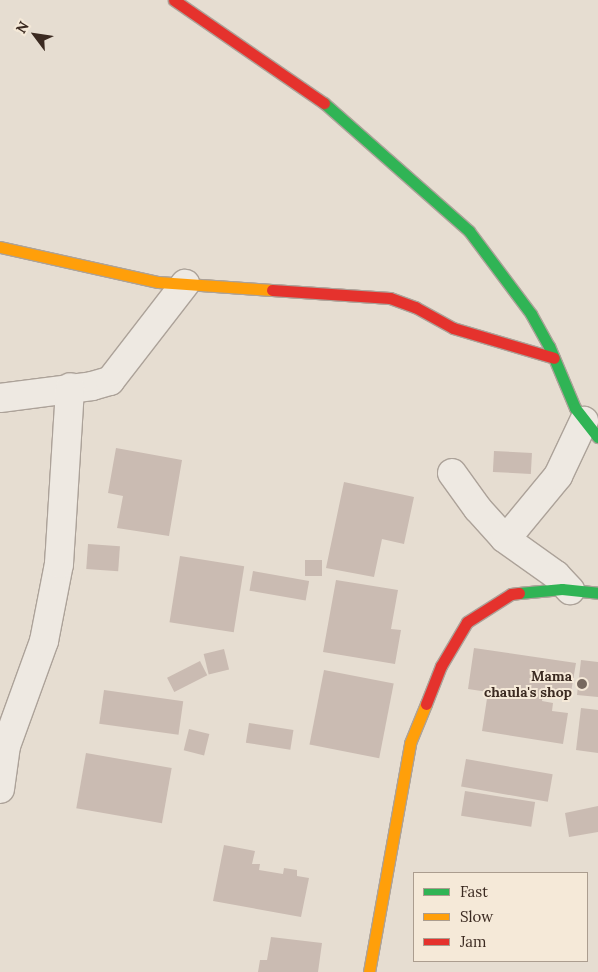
<!DOCTYPE html>
<html>
<head>
<meta charset="utf-8">
<style>
  body { margin:0 }
  #map { position:relative; width:598px; height:972px; overflow:hidden; background:#e6ddd1; font-family:Lora,serif }
  div>[style] { position:absolute }
  [style*='--x'] { left:calc(var(--x)*1px); top:calc(var(--y)*1px); width:calc(var(--w)*1px); rotate:calc(var(--a)*1deg) }
  .building>* { inset:0; background:#cabbb2; transform-origin:0 0 }
  .roads { filter:drop-shadow(1px 0 #aca299) drop-shadow(-1px 0 #aca299) drop-shadow(0 1px #aca299) drop-shadow(0 -1px #aca299) }
  .street>* { height:28px; margin:-14px; padding:0 14px; transform-origin:14px; border-radius:14px; background:#eee9e2 }
  .fast>* { height:11px; margin:-5.5px; padding:0 5.5px; transform-origin:5.5px; border-radius:5.5px; background:#30b455 }
  .slow>* { height:11px; margin:-5.5px; padding:0 5.5px; transform-origin:5.5px; border-radius:5.5px; background:#ff9f0a }
  .jam>* { height:11px; margin:-5.5px; padding:0 5.5px; transform-origin:5.5px; border-radius:5.5px; background:#e5322d }
  .dots>* { width:14px; height:14px; translate:-50% -50%; box-sizing:border-box; border:2px solid #f5e9d8; border-radius:50% }
  span { translate:-50% -50%; white-space:nowrap; text-align:center; line-height:1.15; -webkit-text-stroke:4px #f5e9d8; paint-order:stroke }
  .poi-label { font-size:14px; color:#3b2a21; font-weight:700 }
  .right { translate:-100% -50%; text-align:right }
  .legend { position:absolute; left:413px; top:872px; width:175px; height:90px; box-sizing:border-box; background:#f5e9d8; border:1px solid #ab9d8f; margin:0; padding:6px 9px; list-style:none; font-size:15px; color:#3b2a21 }
  .legend li { display:flex; align-items:center; gap:10px; height:25px }
  .legend b { width:25px; border:1px solid #ab9d8f }
  .north { position:absolute; left:10px; top:10px; width:50px; height:50px; -webkit-text-stroke:4px #f5e9d8; paint-order:stroke; rotate:301deg; font-size:14px; font-weight:700; line-height:20px; text-align:center; color:#3b2a21 }
  .north::after { content:''; display:block; margin:auto; width:18px; height:22px; background:#3b2a21; clip-path:polygon(50% 0,100% 100%,50% 72%,0 100%) }
</style>
</head>
<body>
<div id="map">
  <div class="building">
    <i style="clip-path:polygon(116px 448px,182px 460px,169px 536px,117px 528px,123px 496px,108px 493px)"></i>
    <i style="left:494px;top:451px;width:38px;height:21px;rotate:3deg"></i>
    <i style="clip-path:polygon(344px 482px,414px 497px,404px 544px,382px 539px,374px 577px,326px 568px)"></i>
    <i style="left:88px;top:544px;width:32px;height:25px;rotate:4deg"></i>
    <i style="left:180px;top:556px;width:65px;height:67px;rotate:9deg"></i>
    <i style="left:305px;top:560px;width:17px;height:16px"></i>
    <i style="left:253px;top:571px;width:57px;height:20px;rotate:10deg"></i>
    <i style="clip-path:polygon(336px 580px,398px 590px,391px 629px,401px 630px,395px 664px,323px 652px)"></i>
    <i style="clip-path:polygon(474px 648px,576px 663px,570px 698px,556px 696px,557px 692px,544px 689px,542px 701px,553px 703px,552px 711px,568px 713px,563px 744px,482px 731px,488px 692px,468px 689px)"></i>
    <i style="left:224px;top:649px;width:21px;height:21px;rotate:76deg"></i>
    <i style="clip-path:polygon(581px 660px,598px 662px,598px 697px,577px 695px)"></i>
    <i style="left:200px;top:661px;width:16px;height:37px;rotate:63deg"></i>
    <i style="left:324px;top:670px;width:71px;height:76px;rotate:11deg"></i>
    <i style="left:104px;top:690px;width:80px;height:34px;rotate:8deg"></i>
    <i style="clip-path:polygon(581px 708px,598px 710px,598px 753px,576px 750px)"></i>
    <i style="left:249px;top:723px;width:45px;height:20px;rotate:9deg"></i>
    <i style="left:189px;top:729px;width:21px;height:22px;rotate:14deg"></i>
    <i style="left:86px;top:753px;width:87px;height:56px;rotate:10deg"></i>
    <i style="left:466px;top:759px;width:88px;height:28px;rotate:10deg"></i>
    <i style="left:465px;top:791px;width:71px;height:25px;rotate:9deg"></i>
    <i style="clip-path:polygon(598px 806px,598px 832px,569px 837px,565px 813px)"></i>
    <i style="clip-path:polygon(224px 845px,255px 851px,252px 864px,260px 864px,259px 870px,283px 874px,284px 868px,297px 870px,297px 876px,309px 878px,301px 917px,213px 901px)"></i>
    <i style="clip-path:polygon(271px 937px,322px 943px,318px 972px,258px 972px,260px 960px,267px 960px)"></i>
  </div>
  <div class="roads">
    <div class="street">
      <i style="--x:0;--y:398;--w:93;--a:-7.4"></i>
      <i style="--x:92;--y:386;--w:19;--a:-16"></i>
      <i style="--x:110;--y:381;--w:123;--a:-52.3"></i>
      <i style="--x:452;--y:473;--w:44;--a:54.2"></i>
      <i style="--x:478;--y:509;--w:39;--a:48"></i>
      <i style="--x:504;--y:538;--w:64;--a:35.4"></i>
      <i style="--x:556;--y:575;--w:21;--a:47"></i>
      <i style="--x:506;--y:539;--w:82;--a:-50.5"></i>
      <i style="--x:558;--y:476;--w:61;--a:-64.7"></i>
      <i style="--x:0;--y:789;--w:43;--a:-82.1"></i>
      <i style="--x:6;--y:746;--w:112;--a:-70.1"></i>
      <i style="--x:44;--y:641;--w:78;--a:-79"></i>
      <i style="--x:59;--y:564;--w:177;--a:-86.4"></i>
    </div>
    <div class="fast">
      <i style="--x:324;--y:103;--w:193;--a:41.4"></i>
      <i style="--x:469;--y:231;--w:104;--a:53.2"></i>
      <i style="--x:531;--y:314;--w:37;--a:61"></i>
      <i style="--x:549;--y:346;--w:67;--a:67.2"></i>
      <i style="--x:575;--y:408;--w:37;--a:52"></i>
      <i style="--x:519;--y:593;--w:43;--a:-5.3"></i>
      <i style="--x:562;--y:589;--w:36;--a:6"></i>
    </div>
    <div class="slow">
      <i style="--x:0;--y:247;--w:162;--a:12.5"></i>
      <i style="--x:158;--y:282;--w:114;--a:4"></i>
      <i style="--x:369;--y:972;--w:233;--a:-79.8"></i>
      <i style="--x:410;--y:743;--w:42;--a:-67.7"></i>
    </div>
    <div class="jam">
      <i style="--x:174;--y:0;--w:182;--a:34.5"></i>
      <i style="--x:272;--y:290;--w:118;--a:3.9"></i>
      <i style="--x:390;--y:298;--w:27;--a:20"></i>
      <i style="--x:415;--y:307;--w:43;--a:28.9"></i>
      <i style="--x:453;--y:328;--w:105;--a:16.5"></i>
      <i style="--x:426;--y:704;--w:41;--a:-68.5"></i>
      <i style="--x:441;--y:666;--w:51;--a:-59.4"></i>
      <i style="--x:467;--y:622;--w:52;--a:-32.5"></i>
      <i style="--x:511;--y:594;--w:8;--a:-7"></i>
    </div>
  </div>
  <div class="dots">
    <i style="left:582px;top:684px;background:#77695f"></i>
  </div>
  <div class="poi-label">
    <span class="right" style="left:572px;top:684px">Mama<br>chaula's shop</span>
  </div>
  <ul class="legend">
  <li><b style="height:6px;background:#30b455"></b>Fast</li>
  <li><b style="height:6px;background:#ff9f0a"></b>Slow</li>
  <li><b style="height:6px;background:#e5322d"></b>Jam</li>
  </ul>
  <div class="north">N</div>
</div>
</body>
</html>
